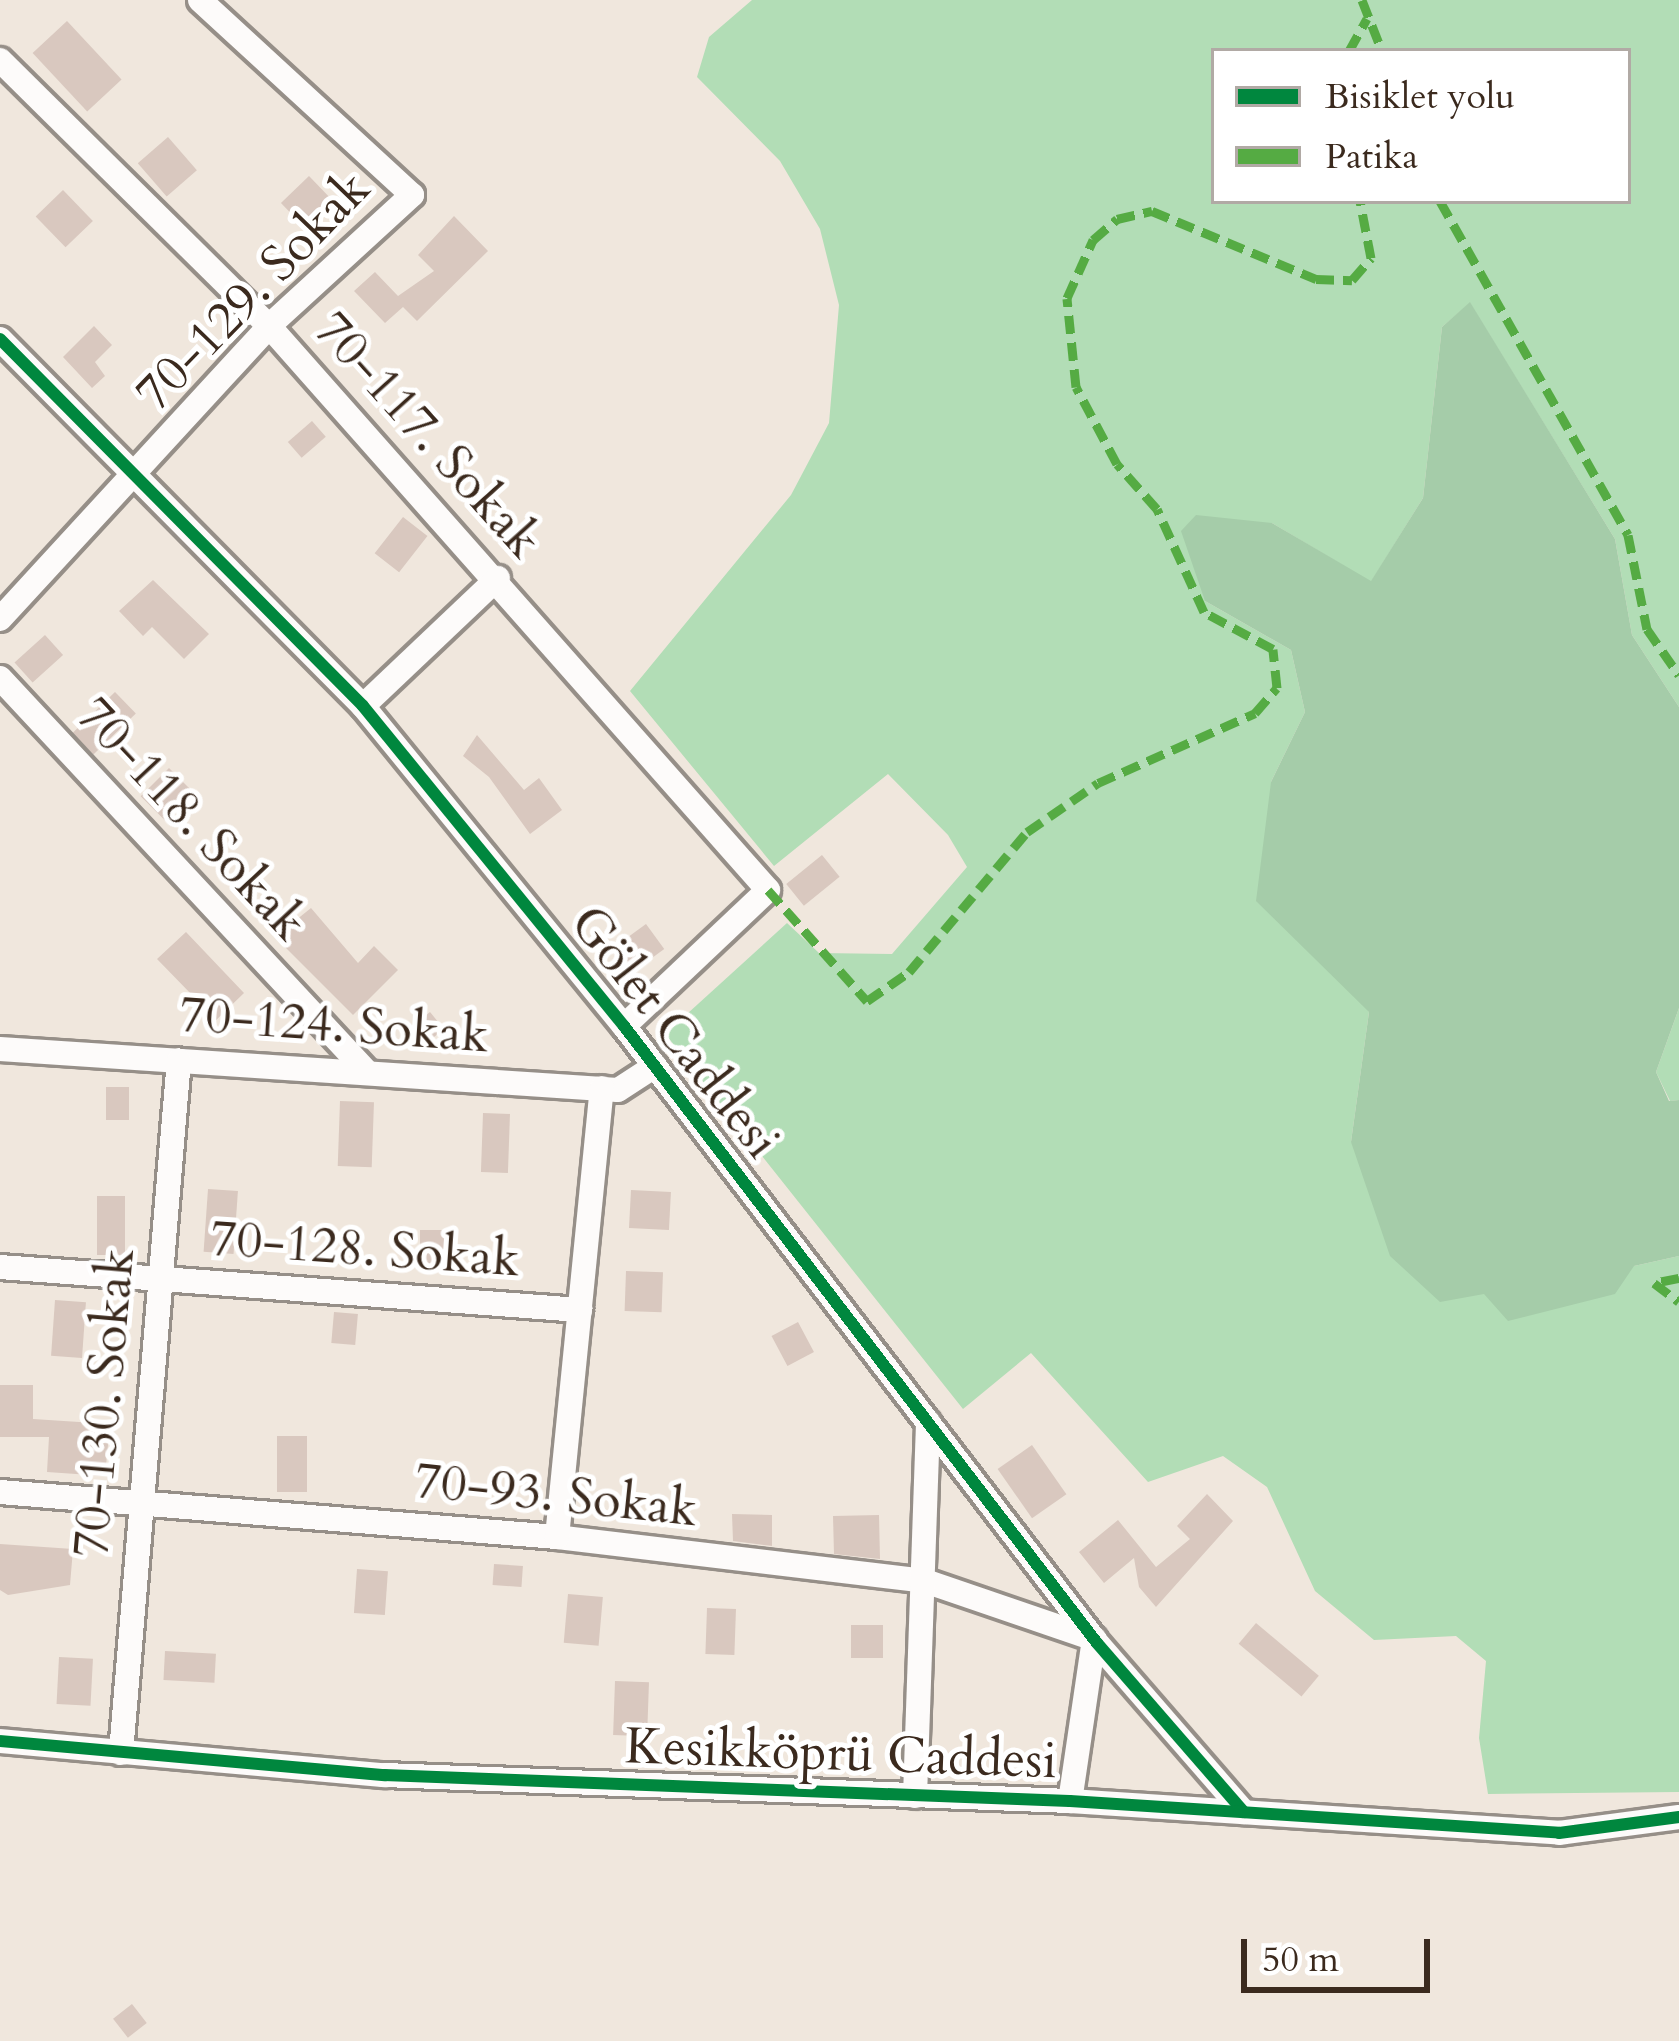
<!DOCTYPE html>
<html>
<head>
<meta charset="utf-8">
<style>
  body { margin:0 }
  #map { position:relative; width:1679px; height:2041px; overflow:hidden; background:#f0e7dd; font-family:Cardo,serif }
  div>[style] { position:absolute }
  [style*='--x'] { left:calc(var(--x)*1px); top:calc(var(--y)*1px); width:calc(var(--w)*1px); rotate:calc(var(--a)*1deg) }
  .green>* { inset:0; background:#b2ddb6 }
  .forest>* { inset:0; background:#a5cca9 }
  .building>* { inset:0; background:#d9c8bf; transform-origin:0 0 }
  .roads { filter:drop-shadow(3px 0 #968f88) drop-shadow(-3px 0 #968f88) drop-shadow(0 3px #968f88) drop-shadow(0 -3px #968f88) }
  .minor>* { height:24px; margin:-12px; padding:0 12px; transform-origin:12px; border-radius:12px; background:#fdfbfa }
  .quiet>* { height:9px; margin-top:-4.5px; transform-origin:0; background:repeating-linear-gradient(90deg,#55ab43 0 18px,transparent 0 27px) }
  .cycleway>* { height:12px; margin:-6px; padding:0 6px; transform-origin:6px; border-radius:6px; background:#00873e }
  span { translate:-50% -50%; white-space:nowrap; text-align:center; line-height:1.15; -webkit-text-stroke:10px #fff; paint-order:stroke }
  .street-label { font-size:51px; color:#3b2a1e }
  .legend { position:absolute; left:1211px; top:48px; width:420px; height:156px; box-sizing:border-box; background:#fff; border:3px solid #b1aaa5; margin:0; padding:15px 21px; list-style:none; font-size:36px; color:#3b2a1e }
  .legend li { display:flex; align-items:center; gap:24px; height:60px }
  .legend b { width:60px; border:3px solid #b1aaa5 }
  .scale { position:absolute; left:1241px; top:1939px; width:189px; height:54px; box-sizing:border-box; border:6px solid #3b2a1e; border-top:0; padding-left:15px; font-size:36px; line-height:42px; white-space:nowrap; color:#3b2a1e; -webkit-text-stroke:9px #fff; paint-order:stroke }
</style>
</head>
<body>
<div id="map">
  <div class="green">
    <i style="clip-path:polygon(evenodd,752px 0,1679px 0,1679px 707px,1632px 635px,1615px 539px,1470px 303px,1442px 327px,1423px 498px,1371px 582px,1272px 523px,1205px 601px,1291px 650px,1305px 712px,1271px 782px,1369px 1012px,1351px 1142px,1634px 1266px,1679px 1256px,1679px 1792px,1488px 1794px,1479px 1738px,1486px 1661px,1456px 1636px,1374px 1640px,1315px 1591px,1267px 1487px,1223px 1456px,1148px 1482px,1031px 1353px,963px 1409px,665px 1034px,787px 923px,819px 953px,892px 954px,967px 867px,948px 835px,888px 774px,774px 866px,630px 691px,791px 495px,829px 423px,839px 305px,820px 229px,780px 161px,697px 77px,709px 37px,752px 0,1214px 51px,1628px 51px,1628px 201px,1214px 201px,1214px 51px)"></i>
    <i style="clip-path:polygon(1679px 1008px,1679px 1100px,1670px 1101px,1656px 1072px)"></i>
  </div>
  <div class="forest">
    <i style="clip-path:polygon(1470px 302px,1615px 539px,1632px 635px,1679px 707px,1679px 1008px,1656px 1072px,1669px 1101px,1679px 1100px,1679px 1256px,1634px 1266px,1615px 1294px,1508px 1321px,1484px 1294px,1440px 1302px,1390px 1256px,1351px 1142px,1369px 1012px,1256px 901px,1271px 782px,1305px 712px,1291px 650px,1205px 601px,1181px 531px,1196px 515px,1272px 523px,1371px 581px,1423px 498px,1442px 327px)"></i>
  </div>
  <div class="building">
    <i style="left:67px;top:21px;width:80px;height:47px;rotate:47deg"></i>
    <i style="left:168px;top:137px;width:44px;height:40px;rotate:49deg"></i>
    <i style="left:309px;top:176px;width:35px;height:39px;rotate:46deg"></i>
    <i style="left:63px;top:190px;width:43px;height:38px;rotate:46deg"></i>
    <i style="clip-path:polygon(454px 216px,488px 251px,417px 321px,403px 307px,385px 323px,354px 291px,375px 272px,398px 296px,434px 271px,418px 255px)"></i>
    <i style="clip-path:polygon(94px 326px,112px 345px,95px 362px,105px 376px,92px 388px,63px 357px)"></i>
    <i style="left:312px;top:421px;width:21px;height:32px;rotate:49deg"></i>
    <i style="left:403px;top:517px;width:31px;height:46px;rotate:38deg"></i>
    <i style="clip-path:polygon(153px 580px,209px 634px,184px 659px,152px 627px,143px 636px,119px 611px)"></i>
    <i style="left:45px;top:635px;width:27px;height:41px;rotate:48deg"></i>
    <i style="left:115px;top:692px;width:30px;height:59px;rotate:46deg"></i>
    <i style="clip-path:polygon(477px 735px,524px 790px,539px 778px,562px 810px,530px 834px,489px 777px,463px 756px)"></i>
    <i style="left:169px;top:768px;width:34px;height:40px;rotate:45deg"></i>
    <i style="left:822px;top:855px;width:28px;height:46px;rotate:51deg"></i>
    <i style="clip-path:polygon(311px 908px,358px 963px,374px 946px,398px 970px,353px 1015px,275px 937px)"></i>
    <i style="left:646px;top:924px;width:31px;height:39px;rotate:54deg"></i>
    <i style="clip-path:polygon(186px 932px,244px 993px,209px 1027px,193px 996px,157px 959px)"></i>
    <i style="left:430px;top:1012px;width:22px;height:28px;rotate:51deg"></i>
    <i style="left:106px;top:1087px;width:23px;height:33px"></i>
    <i style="left:340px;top:1101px;width:34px;height:65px;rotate:2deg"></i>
    <i style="left:483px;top:1113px;width:27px;height:59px;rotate:2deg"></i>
    <i style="left:208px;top:1189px;width:30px;height:63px;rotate:4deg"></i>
    <i style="left:631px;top:1190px;width:40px;height:38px;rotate:3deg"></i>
    <i style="left:97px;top:1196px;width:28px;height:59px"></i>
    <i style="left:420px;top:1230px;width:32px;height:40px"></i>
    <i style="left:626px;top:1271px;width:37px;height:40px;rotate:2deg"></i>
    <i style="left:55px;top:1300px;width:31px;height:56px;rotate:4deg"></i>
    <i style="left:334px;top:1312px;width:24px;height:31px;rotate:5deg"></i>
    <i style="left:798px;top:1322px;width:34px;height:30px;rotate:62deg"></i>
    <i style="clip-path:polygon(0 1385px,33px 1385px,33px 1419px,110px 1424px,105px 1476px,47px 1472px,49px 1437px,0 1437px)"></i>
    <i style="left:277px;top:1436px;width:30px;height:56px"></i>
    <i style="left:1032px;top:1445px;width:60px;height:42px;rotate:55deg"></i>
    <i style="clip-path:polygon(1207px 1494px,1233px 1521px,1156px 1607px,1139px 1587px,1134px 1558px,1104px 1583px,1079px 1552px,1118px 1520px,1156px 1567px,1190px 1539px,1177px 1526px)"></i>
    <i style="clip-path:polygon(732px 1514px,772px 1515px,772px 1546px,733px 1541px)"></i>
    <i style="clip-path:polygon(879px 1515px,880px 1559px,834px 1554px,833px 1516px)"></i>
    <i style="clip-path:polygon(0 1544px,73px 1549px,70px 1585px,8px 1595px,0 1590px)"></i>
    <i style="left:494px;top:1564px;width:29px;height:21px;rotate:4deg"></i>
    <i style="left:357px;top:1569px;width:31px;height:44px;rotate:4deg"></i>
    <i style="left:568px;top:1594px;width:35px;height:49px;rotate:5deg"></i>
    <i style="left:707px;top:1608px;width:29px;height:46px;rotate:2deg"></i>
    <i style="left:1256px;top:1623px;width:82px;height:27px;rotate:40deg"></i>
    <i style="left:851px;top:1625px;width:32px;height:33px"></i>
    <i style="left:165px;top:1651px;width:51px;height:29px;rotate:3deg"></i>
    <i style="left:59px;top:1657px;width:34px;height:47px;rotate:3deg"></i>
    <i style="left:615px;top:1681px;width:34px;height:54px;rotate:2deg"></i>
    <i style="left:132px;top:2004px;width:24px;height:24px;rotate:52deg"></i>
  </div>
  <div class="roads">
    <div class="minor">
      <i style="--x:0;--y:60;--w:378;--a:44.7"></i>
      <i style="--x:269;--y:326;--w:753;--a:48.5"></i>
      <i style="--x:768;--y:890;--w:198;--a:136.6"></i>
      <i style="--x:0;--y:339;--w:516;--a:45.31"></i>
      <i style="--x:363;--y:706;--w:413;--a:50.8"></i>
      <i style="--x:624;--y:1026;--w:777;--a:52.53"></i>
      <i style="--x:1097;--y:1643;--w:224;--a:49"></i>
      <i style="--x:0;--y:619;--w:398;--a:-47.4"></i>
      <i style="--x:269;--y:326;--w:194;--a:-42.5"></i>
      <i style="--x:412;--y:195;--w:288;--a:-137.4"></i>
      <i style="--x:0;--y:678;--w:540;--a:47.03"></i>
      <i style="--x:363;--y:706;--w:186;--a:-43.5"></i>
      <i style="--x:0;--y:1049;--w:619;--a:3.8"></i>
      <i style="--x:618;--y:1090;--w:44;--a:-33"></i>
      <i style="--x:0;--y:1267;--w:582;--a:4.24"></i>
      <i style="--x:0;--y:1492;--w:559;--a:4.62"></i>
      <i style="--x:557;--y:1537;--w:371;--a:6.8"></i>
      <i style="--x:925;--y:1581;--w:179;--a:18.9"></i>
      <i style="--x:1094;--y:1639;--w:164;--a:98.4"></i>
      <i style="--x:557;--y:1537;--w:451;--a:-84.3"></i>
      <i style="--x:0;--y:1741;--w:386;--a:5.1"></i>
      <i style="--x:384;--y:1775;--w:686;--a:2.17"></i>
      <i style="--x:1070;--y:1801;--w:490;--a:3.7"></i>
      <i style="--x:1559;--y:1833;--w:121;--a:-7.6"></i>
      <i style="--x:121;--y:1753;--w:695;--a:-85.22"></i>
      <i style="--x:915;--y:1796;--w:374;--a:-88"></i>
    </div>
  </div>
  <div class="quiet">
    <i style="--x:1362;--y:0;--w:55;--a:68.6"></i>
    <i style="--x:1349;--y:51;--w:37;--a:-61"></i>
    <i style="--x:1440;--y:201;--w:383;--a:60.6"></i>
    <i style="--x:1628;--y:535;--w:96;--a:78.6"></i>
    <i style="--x:1647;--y:629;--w:56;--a:55.2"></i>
    <i style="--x:768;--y:890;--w:149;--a:48.3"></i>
    <i style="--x:867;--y:1001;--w:51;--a:-34.6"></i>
    <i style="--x:909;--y:972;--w:183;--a:-49.9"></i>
    <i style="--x:1027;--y:832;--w:86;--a:-34.6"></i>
    <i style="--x:1098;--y:783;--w:172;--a:-24"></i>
    <i style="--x:1255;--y:713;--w:33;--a:-49"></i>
    <i style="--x:1277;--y:688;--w:39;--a:-96"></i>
    <i style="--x:1273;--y:649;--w:78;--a:-151.8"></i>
    <i style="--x:1204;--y:612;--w:113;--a:-114.5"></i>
    <i style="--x:1157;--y:509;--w:60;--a:-131.6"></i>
    <i style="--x:1117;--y:464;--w:87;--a:-118"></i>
    <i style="--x:1076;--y:387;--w:89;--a:-95.8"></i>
    <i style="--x:1067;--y:298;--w:64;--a:-65.9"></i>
    <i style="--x:1093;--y:240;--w:32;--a:-41"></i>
    <i style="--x:1117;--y:219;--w:36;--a:-13"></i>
    <i style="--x:1152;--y:211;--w:178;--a:22.5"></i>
    <i style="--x:1316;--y:279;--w:36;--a:2"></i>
    <i style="--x:1352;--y:280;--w:29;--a:-49"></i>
    <i style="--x:1371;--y:258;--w:58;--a:-100.9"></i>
    <i style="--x:1679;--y:1278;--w:25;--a:169"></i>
    <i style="--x:1654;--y:1283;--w:31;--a:37"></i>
  </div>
  <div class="cycleway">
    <i style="--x:0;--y:339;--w:516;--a:45.31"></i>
    <i style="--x:363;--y:706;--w:413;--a:50.8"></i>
    <i style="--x:624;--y:1026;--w:777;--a:52.53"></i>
    <i style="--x:1097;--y:1643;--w:224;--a:49"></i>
    <i style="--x:0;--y:1741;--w:386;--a:5.1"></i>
    <i style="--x:384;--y:1775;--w:686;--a:2.17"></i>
    <i style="--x:1070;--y:1801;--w:490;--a:3.7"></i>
    <i style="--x:1559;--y:1833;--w:121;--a:-7.6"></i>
  </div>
  <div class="street-label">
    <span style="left:253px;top:291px;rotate:-46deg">70-129. Sokak</span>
    <span style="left:428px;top:435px;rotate:48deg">70-117. Sokak</span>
    <span style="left:192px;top:819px;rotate:47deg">70-118. Sokak</span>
    <span style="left:334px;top:1025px;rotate:4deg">70-124. Sokak</span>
    <span style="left:675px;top:1032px;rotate:52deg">Gölet Caddesi</span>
    <span style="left:365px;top:1249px;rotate:4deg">70-128. Sokak</span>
    <span style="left:104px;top:1403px;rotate:-85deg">70-130. Sokak</span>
    <span style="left:556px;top:1495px;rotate:6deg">70-93. Sokak</span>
    <span style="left:841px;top:1754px;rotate:2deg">Kesikköprü Caddesi</span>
  </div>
  <ul class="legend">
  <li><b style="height:15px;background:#00873e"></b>Bisiklet yolu</li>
  <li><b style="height:15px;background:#55ab43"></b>Patika</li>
  </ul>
  <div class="scale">50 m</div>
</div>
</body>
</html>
